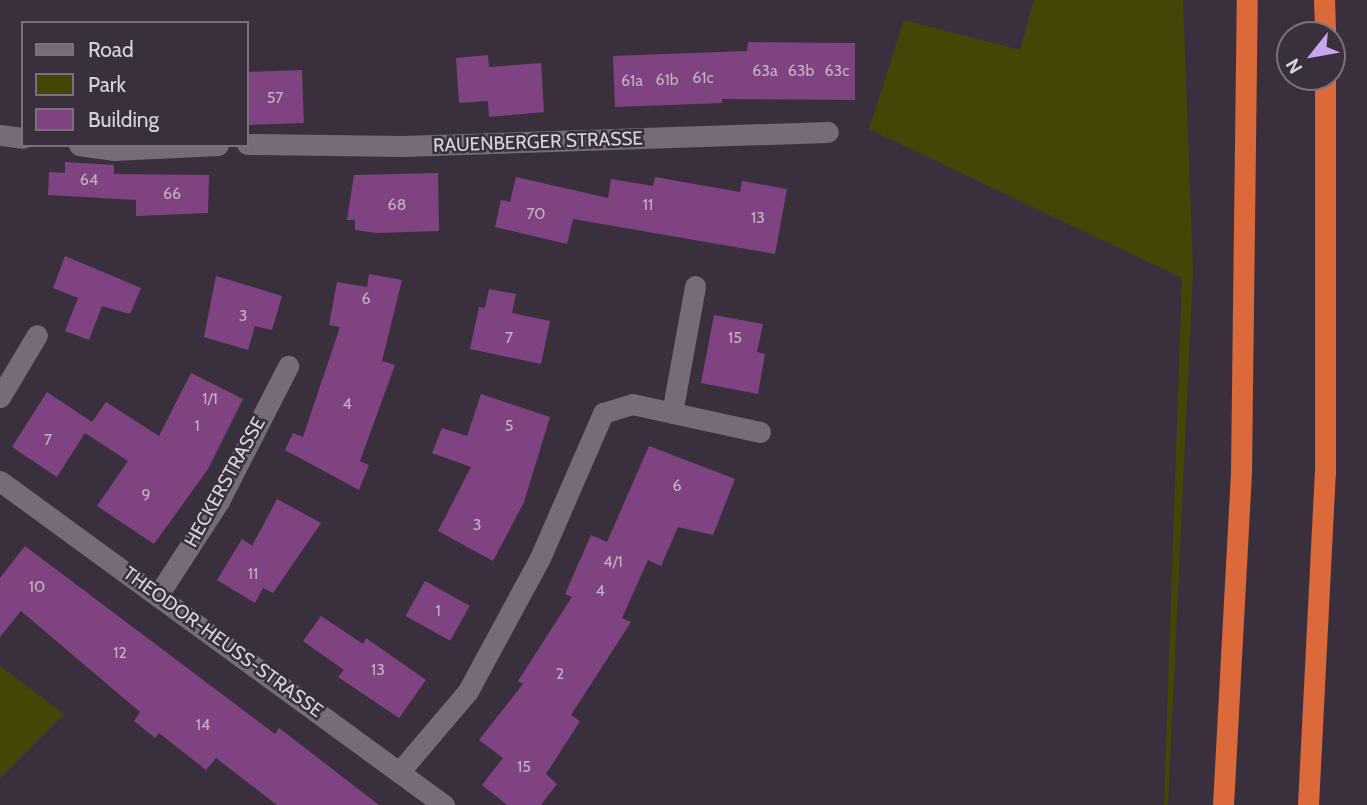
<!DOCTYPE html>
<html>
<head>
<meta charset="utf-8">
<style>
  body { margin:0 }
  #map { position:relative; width:1367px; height:805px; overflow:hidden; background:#3a303d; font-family:Cabin,sans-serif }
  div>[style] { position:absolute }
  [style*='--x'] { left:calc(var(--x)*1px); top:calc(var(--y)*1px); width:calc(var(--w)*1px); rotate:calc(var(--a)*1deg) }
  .green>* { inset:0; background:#454606 }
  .building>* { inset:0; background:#804381; transform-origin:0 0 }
  .minor>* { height:21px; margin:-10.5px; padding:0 10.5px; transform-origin:10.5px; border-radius:10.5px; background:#766b79 }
  .highway>* { height:21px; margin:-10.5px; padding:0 10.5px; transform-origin:10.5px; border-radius:10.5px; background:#db693a }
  span { translate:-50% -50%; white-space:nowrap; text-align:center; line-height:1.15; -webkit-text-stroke:5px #3a303d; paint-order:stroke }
  .number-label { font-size:16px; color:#c3afc4 }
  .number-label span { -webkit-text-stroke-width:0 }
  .street-label { font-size:19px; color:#d9d3db }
  .legend { position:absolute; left:21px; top:21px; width:228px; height:126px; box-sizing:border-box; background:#3a303d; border:2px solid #7a717c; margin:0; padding:9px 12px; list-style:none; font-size:21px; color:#d9d3db }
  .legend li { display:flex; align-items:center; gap:14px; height:35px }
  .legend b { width:35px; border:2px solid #7a717c }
  .north { position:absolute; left:1276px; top:21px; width:70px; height:70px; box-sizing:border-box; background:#3a303d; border:2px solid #7a717c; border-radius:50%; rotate:239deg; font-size:19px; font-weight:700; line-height:28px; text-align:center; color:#d9d3db }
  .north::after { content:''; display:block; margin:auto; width:24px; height:32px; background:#c7a6ef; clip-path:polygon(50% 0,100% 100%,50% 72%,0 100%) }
</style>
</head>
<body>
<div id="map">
  <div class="green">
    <i style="clip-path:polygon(1034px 0,1183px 0,1193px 270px,1168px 805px,1164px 805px,1182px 278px,869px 129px,904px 20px,1020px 50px)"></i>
    <i style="clip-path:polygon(0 666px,64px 714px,0 778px)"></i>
  </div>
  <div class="building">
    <i style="clip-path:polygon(748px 42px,855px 43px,855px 100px,722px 99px,722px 103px,615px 107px,613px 56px,747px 51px)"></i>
    <i style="clip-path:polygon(488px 55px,489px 67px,541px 63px,544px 112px,489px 117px,488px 101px,459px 103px,456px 58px)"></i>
    <i style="left:302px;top:70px;width:53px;height:55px;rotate:88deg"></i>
    <i style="clip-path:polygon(65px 162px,114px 165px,114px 174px,209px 175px,208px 213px,136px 216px,136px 200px,48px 195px,49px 172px,65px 173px)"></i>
    <i style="clip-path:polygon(438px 173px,439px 231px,376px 233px,355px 230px,355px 220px,347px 220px,354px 175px)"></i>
    <i style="clip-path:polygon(516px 177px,608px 198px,611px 179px,653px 186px,655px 177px,740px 192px,742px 181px,787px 189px,775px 254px,573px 219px,567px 244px,495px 227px,501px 200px,510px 202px)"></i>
    <i style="clip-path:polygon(65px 256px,141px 288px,130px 314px,102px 306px,89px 340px,65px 331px,78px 298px,53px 288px)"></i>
    <i style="clip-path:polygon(369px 274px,402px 280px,382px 361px,395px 365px,360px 461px,369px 465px,359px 490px,285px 450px,293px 433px,303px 437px,340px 327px,329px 325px,337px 282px,367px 287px)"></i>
    <i style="clip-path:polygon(216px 276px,282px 296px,272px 330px,255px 326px,248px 350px,204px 337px)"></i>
    <i style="clip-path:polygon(489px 289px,516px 294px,512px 313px,550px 321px,541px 364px,470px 349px,479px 307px,485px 308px)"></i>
    <i style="clip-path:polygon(714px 315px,763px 324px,757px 352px,765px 354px,758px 394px,701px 383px)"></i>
    <i style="clip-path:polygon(191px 373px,243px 399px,208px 469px,154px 544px,97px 506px,128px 461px,85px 433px,57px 477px,12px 447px,47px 392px,92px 422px,106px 402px,159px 436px)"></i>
    <i style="clip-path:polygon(481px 394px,550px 417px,524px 502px,493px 561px,438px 531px,471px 467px,432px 453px,442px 428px,467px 436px)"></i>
    <i style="clip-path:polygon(649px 446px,735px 479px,713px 535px,678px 527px,661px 566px,648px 560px,622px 618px,631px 622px,571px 715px,580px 721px,546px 774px,557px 784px,541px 805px,507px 805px,482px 785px,503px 758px,479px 740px,523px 684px,518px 681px,572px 597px,565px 594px,591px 535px,607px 542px)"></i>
    <i style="clip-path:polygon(277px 499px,321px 523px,273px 593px,263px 588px,255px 603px,217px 580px,242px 539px,252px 546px)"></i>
    <i style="clip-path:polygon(25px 546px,275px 734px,279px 728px,379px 805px,277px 805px,216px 758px,206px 770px,159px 733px,155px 738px,134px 721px,140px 712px,21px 611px,0 637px,0 578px)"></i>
    <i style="left:425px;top:581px;width:51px;height:40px;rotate:29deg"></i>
    <i style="clip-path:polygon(321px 616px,363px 644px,366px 638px,426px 680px,399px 718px,338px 677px,344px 670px,303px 641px)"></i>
  </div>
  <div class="minor">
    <i style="--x:0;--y:135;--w:23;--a:7"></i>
    <i style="--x:247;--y:144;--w:157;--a:0.7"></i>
    <i style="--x:404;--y:146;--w:424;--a:-1.9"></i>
    <i style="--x:79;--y:145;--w:34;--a:8"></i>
    <i style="--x:113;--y:150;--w:105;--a:-2.7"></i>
    <i style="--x:0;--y:397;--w:72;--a:-59.2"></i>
    <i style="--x:672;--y:413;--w:129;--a:-79.7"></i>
    <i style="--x:0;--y:481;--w:550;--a:36.12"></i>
    <i style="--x:158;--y:595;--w:112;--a:-57"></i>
    <i style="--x:219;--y:501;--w:152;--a:-62.9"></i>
    <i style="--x:401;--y:770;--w:104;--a:-49.7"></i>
    <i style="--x:468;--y:691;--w:151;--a:-61.6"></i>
    <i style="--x:540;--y:558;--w:158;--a:-66.5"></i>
    <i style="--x:603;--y:413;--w:30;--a:-17"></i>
    <i style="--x:632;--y:404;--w:131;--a:12.3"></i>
  </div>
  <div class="highway">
    <i style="--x:1324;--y:0;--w:35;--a:88"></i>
    <i style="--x:1223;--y:805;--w:334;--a:-86.9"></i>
    <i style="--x:1241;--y:471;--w:471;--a:-89.3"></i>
    <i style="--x:1308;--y:805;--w:333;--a:-87.1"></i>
    <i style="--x:1325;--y:472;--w:395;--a:-90"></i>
  </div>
  <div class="number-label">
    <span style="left:765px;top:71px">63a</span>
    <span style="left:801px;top:71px">63b</span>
    <span style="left:837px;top:71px">63c</span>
    <span style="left:703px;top:78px">61c</span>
    <span style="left:667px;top:80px">61b</span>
    <span style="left:632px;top:81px">61a</span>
    <span style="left:275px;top:98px">57</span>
    <span style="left:89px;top:180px">64</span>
    <span style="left:172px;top:194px">66</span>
    <span style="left:397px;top:205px">68</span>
    <span style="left:648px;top:205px">11</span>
    <span style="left:536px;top:214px">70</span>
    <span style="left:758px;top:218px">13</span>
    <span style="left:366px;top:299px">6</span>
    <span style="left:243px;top:316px">3</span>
    <span style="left:509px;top:338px">7</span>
    <span style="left:735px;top:338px">15</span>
    <span style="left:210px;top:399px">1/1</span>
    <span style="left:347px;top:404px">4</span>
    <span style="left:197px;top:426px">1</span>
    <span style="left:509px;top:426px">5</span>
    <span style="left:48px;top:440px">7</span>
    <span style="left:677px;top:486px">6</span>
    <span style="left:146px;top:495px">9</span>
    <span style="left:477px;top:525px">3</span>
    <span style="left:613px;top:562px">4/1</span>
    <span style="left:253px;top:574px">11</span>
    <span style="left:37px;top:587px">10</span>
    <span style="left:600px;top:591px">4</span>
    <span style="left:438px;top:611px">1</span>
    <span style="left:120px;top:653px">12</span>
    <span style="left:378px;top:670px">13</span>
    <span style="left:560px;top:674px">2</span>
    <span style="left:203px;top:725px">14</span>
    <span style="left:524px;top:767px">15</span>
  </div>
  <div class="street-label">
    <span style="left:538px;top:142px;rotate:-2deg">RAUENBERGER STRASSE</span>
    <span style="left:225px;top:482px;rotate:-61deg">HECKERSTRASSE</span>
    <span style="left:223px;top:642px;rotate:36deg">THEODOR-HEUSS-STRASSE</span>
  </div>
  <ul class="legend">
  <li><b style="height:9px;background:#766b79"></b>Road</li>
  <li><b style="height:19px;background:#454606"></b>Park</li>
  <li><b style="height:19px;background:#804381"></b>Building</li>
  </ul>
  <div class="north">N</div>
</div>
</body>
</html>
